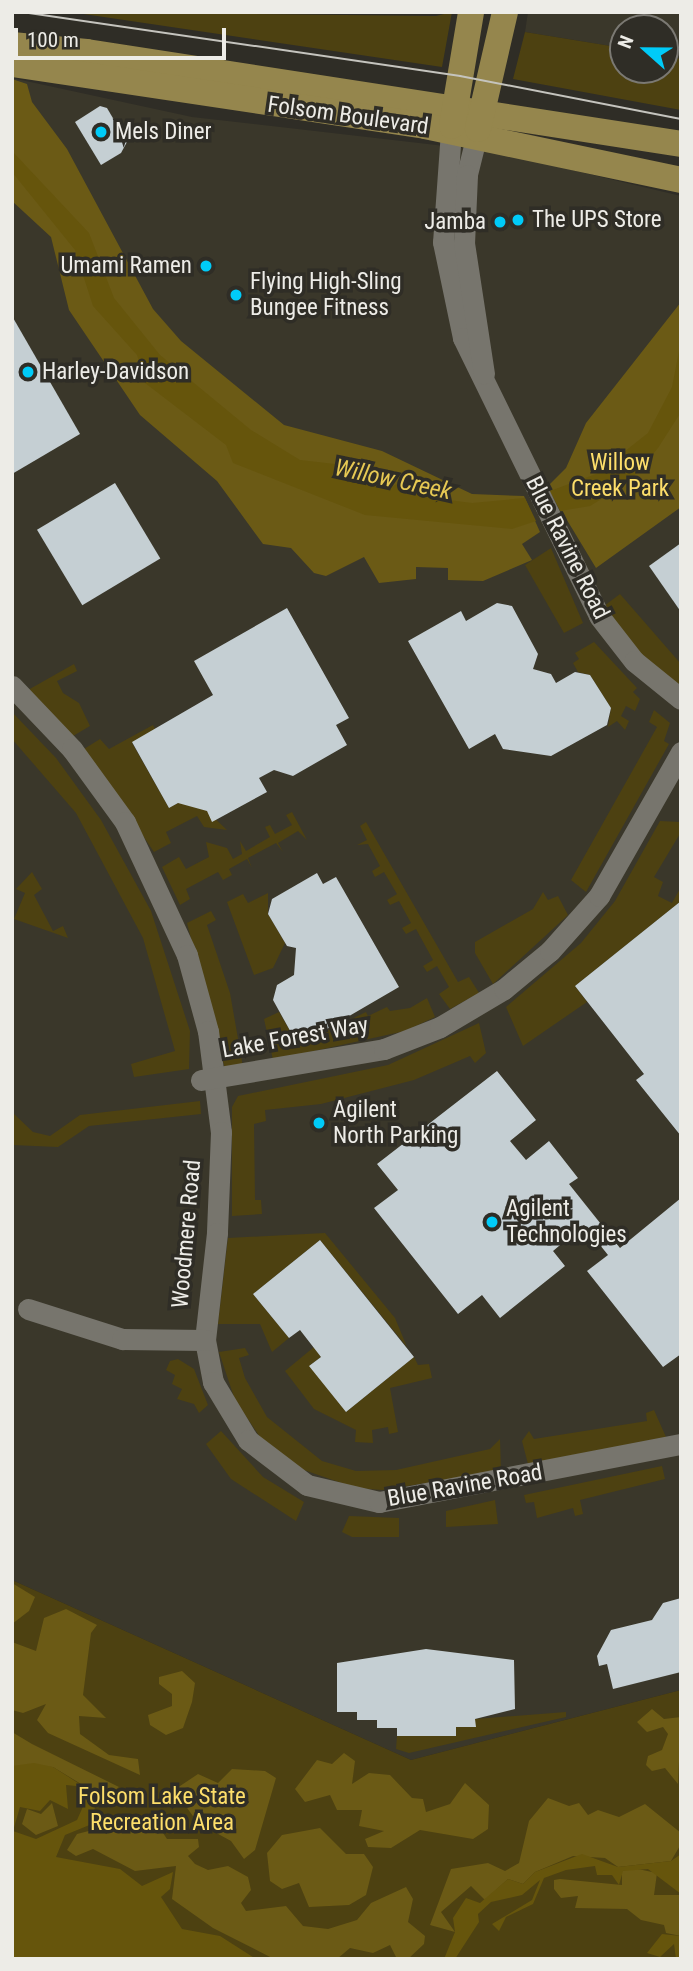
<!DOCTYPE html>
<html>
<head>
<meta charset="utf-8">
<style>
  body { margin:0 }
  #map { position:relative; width:693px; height:1971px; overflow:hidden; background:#2f2d26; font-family:"Roboto Condensed",sans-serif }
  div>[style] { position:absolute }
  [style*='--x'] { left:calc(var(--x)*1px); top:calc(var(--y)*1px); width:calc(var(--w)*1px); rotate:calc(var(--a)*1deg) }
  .built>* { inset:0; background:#3a372a }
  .green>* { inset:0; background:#4d4111 }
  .forest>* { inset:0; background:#6b5a15 }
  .water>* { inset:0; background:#66550c }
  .building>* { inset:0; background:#c5cfd3; transform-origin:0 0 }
  .minor>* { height:21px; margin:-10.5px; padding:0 10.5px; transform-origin:10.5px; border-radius:10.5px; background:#77756d }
  .major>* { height:26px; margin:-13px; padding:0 13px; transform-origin:13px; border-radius:13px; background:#95864d }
  .tram>* { height:2px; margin:-1px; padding:0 1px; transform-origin:1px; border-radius:1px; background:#c5c4be }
  .dots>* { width:19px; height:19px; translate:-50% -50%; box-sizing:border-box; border:4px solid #2f2d26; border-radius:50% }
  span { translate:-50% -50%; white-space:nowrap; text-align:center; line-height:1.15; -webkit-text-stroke:7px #2f2d26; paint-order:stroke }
  .street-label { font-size:23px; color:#edece7 }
  .poi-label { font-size:23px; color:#edece7 }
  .left { translate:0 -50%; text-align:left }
  .right { translate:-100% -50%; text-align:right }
  .park-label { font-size:23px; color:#fdde6a }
  .water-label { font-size:24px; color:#e7c953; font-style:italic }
  .frame { position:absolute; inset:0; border:14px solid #edece7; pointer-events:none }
  .north { position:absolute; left:609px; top:14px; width:70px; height:70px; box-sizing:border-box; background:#2f2d26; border:2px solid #7b7973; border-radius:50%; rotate:291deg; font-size:19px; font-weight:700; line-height:28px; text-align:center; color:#edece7 }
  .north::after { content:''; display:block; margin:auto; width:24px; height:32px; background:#00cbf8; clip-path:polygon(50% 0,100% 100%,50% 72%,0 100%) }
  .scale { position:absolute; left:14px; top:28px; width:212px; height:32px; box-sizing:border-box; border:4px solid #edece7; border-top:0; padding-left:9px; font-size:21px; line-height:24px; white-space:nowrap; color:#edece7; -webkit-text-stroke:5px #2f2d26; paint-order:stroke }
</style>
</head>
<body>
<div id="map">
  <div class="built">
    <i style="clip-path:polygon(528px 12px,681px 12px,681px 59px,665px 56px,665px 28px,623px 28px,623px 48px,525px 32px)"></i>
    <i style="clip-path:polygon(12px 78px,192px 117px,497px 152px,681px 196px,681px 1690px,411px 1760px,12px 1580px)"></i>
  </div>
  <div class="green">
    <i style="clip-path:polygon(70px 12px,436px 16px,452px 12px,442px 67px)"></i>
    <i style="clip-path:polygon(525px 32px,623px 48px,623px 70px,665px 70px,665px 56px,681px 59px,681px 110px,513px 79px)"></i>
    <i style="clip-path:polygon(551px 548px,583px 623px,564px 633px,525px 565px)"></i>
    <i style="clip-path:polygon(620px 594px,681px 664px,681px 689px,635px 650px,604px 606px)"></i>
    <i style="clip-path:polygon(594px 642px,637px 688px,633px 692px,640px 699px,635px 711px,626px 706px,621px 716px,629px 721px,625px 730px,617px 721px,608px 727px,611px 708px,590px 675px,578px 672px,573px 663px,579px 659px,575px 653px)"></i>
    <i style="clip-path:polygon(74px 664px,77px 671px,57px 681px,63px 693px,79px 703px,90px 726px,73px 736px,28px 690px)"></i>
    <i style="clip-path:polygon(654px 710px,670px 723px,664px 741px,669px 744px,586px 892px,571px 880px,657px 727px,649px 722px)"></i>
    <i style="clip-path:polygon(12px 712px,56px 758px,101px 820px,151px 911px,190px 1031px,189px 1069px,134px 1077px,131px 1064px,175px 1051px,143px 938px,76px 813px,12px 739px)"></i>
    <i style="clip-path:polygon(153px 725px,155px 729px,132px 743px,169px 808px,180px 802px,206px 810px,227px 830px,204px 827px,197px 816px,166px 832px,171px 843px,154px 852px,84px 749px,100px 739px,109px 749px)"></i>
    <i style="clip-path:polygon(292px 812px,307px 840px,298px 831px,278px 843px,283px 852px,276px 843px,248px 858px,252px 868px,247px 859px,229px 869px,232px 875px,223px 880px,218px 872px,186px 889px,190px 899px,180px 905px,162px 867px,179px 857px,186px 869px,209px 857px,206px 842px,227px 848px,233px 859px,242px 854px,240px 841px,246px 851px,270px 837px,265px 827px,270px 825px,275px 834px,292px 825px,286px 815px)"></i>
    <i style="clip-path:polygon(660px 821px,681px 822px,681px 832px,654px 877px,663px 882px,658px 896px,672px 903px,681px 887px,681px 901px,575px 986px,587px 1002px,523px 1046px,506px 1007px,581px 943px,615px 901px)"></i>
    <i style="clip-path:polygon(366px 822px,458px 982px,469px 977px,479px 993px,450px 1009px,439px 994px,449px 987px,437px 966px,427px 972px,423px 966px,433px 960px,416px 929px,406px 934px,402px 928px,411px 923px,399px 901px,390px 905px,387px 900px,397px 894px,384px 872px,375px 877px,372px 871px,380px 866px,368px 844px,357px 845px,367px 840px,360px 826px)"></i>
    <i style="clip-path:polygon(32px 872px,42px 889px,34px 895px,53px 931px,63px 926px,68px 938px,14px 919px,25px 893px,16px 889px)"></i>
    <i style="clip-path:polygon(543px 892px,548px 900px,558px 896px,568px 915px,493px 984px,475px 953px,475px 942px,533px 909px)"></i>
    <i style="clip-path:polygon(268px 893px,268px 914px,285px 943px,273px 968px,254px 975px,227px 902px,243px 894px,248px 903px)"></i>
    <i style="clip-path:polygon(211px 911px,216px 920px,207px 925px,230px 993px,243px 1067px,225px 1069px,187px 923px)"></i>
    <i style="clip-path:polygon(427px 998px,435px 1017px,405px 1031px,273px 1060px,264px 1019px,279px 1012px,293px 1036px,308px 1040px,366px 1012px,368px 1016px,387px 1007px,390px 1011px,410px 1008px)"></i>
    <i style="clip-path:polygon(479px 1023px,486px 1053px,475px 1063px,470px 1056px,414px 1080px,321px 1104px,265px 1110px,266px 1121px,254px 1124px,255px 1200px,261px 1200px,262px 1214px,232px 1216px,232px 1107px,238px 1096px,388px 1065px)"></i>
    <i style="clip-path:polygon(200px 1101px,201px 1114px,89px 1126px,58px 1147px,12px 1145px,12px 1112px,33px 1132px,50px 1136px,80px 1115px)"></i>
    <i style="clip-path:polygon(325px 1233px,395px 1318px,407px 1347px,320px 1240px,253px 1294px,289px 1338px,272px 1352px,260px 1324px,218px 1324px,228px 1238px)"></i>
    <i style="clip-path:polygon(314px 1347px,321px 1357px,310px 1365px,346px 1412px,414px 1357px,418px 1365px,429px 1364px,432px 1378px,390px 1388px,398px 1432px,389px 1434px,388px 1427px,372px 1430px,373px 1443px,355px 1442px,356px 1430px,314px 1409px,285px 1371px)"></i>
    <i style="clip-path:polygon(245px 1348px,249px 1355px,239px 1358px,245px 1378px,267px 1417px,322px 1461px,356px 1471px,396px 1470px,490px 1449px,500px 1439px,501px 1471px,382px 1490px,356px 1488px,301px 1469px,260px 1437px,235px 1400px,219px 1352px)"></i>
    <i style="clip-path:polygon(178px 1359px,194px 1369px,208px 1405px,199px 1413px,194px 1404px,177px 1399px,182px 1389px,172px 1384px,175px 1375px,166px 1370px,170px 1361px)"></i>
    <i style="clip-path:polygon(654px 1410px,666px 1437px,528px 1464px,522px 1441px,529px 1431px,534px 1439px,647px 1421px,646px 1413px)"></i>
    <i style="clip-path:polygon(221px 1431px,263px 1477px,304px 1502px,296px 1521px,231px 1479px,206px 1444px)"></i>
    <i style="clip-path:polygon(662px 1466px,665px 1479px,580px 1500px,583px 1514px,575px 1516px,573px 1508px,537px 1518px,534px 1502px,526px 1503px,524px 1495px)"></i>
    <i style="clip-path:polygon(495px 1500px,498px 1524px,446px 1527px,446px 1511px)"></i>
    <i style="clip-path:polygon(349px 1516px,399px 1518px,399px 1537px,352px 1537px,342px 1532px)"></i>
    <i style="clip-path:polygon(12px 1580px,411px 1760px,681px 1690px,681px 1959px,12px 1959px)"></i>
    <i style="clip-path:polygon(566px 1712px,566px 1717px,409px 1753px,396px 1749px,397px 1736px,456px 1736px,456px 1727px,475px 1727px,475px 1719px)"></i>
  </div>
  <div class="forest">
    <i style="clip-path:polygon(12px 79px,27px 84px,32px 102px,67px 149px,153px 309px,181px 341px,284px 425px,382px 451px,472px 494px,524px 496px,540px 532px,522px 544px,532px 560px,483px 581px,448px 580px,448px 568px,416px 567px,416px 579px,379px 583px,364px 557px,326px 576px,314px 573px,291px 548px,263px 544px,217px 481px,140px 415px,69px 310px,51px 237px,12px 201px)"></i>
    <i style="clip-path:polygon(681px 302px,681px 507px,596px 568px,547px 487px,566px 468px,586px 423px)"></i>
    <i style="clip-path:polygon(12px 1583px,35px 1597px,29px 1611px,12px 1624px)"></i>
    <i style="clip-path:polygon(66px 1609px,97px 1625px,91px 1633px,83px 1695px,106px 1718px,79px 1716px,80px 1734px,109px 1755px,138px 1759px,140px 1775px,48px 1733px,37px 1720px,46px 1704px,23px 1713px,12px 1710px,12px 1642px,36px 1651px,44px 1618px)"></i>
    <i style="clip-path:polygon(182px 1671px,195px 1683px,192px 1702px,183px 1728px,166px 1735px,150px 1725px,148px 1715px,172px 1706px,172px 1694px,159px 1684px,159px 1677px)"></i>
    <i style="clip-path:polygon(652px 1709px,664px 1719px,681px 1717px,678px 1784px,665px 1768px,652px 1771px,646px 1765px,648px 1756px,662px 1750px,668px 1734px,663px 1727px,647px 1732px,637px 1722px)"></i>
    <i style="clip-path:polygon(12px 1732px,32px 1744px,119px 1787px,104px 1798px,53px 1767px,12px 1766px)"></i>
    <i style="clip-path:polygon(344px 1753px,355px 1761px,352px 1784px,369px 1773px,390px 1775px,412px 1798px,423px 1799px,426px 1812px,450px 1804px,465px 1783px,489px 1805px,488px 1829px,473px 1839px,420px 1830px,391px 1848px,368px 1847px,365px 1839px,384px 1831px,359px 1826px,362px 1810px,337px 1810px,330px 1795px,305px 1802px,295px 1789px,317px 1760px,332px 1764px)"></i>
    <i style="clip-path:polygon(232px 1769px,265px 1771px,276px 1778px,255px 1850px,244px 1859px,231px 1841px,198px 1823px,174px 1790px,198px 1774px,218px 1783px)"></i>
    <i style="clip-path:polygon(548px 1798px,569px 1806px,579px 1803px,588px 1815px,598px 1810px,619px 1817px,645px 1804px,681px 1833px,681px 1844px,671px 1861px,618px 1867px,605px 1858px,573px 1856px,535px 1872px,523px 1884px,508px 1879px,485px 1900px,471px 1886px,441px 1912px,455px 1932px,430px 1925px,451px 1869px,488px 1863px,505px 1871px,519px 1863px,529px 1821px)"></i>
    <i style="clip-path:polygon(52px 1803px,58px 1826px,36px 1835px,22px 1824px,27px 1809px,41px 1814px)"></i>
    <i style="clip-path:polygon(151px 1815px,167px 1839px,198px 1839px,199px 1847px,188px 1856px,195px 1864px,208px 1870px,228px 1866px,248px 1877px,251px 1890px,241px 1903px,246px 1911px,286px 1906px,303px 1926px,328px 1929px,357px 1920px,371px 1903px,406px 1887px,413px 1899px,408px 1922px,425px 1936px,424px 1944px,408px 1959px,397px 1959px,390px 1945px,373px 1953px,350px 1948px,337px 1959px,274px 1959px,213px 1928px,172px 1899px,176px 1866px,135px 1871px,93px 1849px,76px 1856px,67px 1850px,77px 1834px)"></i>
    <i style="clip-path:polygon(320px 1828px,346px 1854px,364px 1854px,373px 1867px,366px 1895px,349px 1905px,309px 1907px,299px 1883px,282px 1889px,270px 1881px,267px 1853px,282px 1835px)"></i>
    <i style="clip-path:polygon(633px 1868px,657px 1873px,654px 1895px,681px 1895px,681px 1936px,666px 1933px,664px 1925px,641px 1920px,627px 1909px,575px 1908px,578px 1896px,561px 1898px,554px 1889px,554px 1880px,560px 1879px,622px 1885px,622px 1871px)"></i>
  </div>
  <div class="water">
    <i style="clip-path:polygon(12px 151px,89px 233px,114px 298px,160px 355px,251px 430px,300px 460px,335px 464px,367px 483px,391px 487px,407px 479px,433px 498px,472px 503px,525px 498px,536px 521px,512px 529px,365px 515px,233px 463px,226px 445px,145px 383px,137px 355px,93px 306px,75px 250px,12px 172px)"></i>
    <i style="clip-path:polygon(681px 341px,681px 412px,658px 448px,628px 483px,590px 506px,560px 511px,550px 491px,596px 474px,648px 433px,672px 387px)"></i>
    <i style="clip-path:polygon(evenodd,34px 1763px,53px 1767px,97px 1795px,92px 1824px,65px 1835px,56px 1857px,120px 1869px,142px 1886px,173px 1872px,170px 1889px,161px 1897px,182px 1929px,220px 1936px,256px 1959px,12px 1959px,12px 1766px,34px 1763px,66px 1785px,76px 1786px,85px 1802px,77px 1820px,36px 1839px,13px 1831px,20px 1807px,40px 1811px,50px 1800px,68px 1809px,66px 1785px)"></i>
    <i style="clip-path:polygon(582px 1854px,618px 1867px,671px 1861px,681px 1854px,681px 1894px,648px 1869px,623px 1871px,619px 1885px,612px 1875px,597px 1875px,595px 1866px,566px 1870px,544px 1878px,533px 1904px,506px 1917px,499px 1931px,492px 1924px,532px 1900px,540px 1880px,522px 1895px,491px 1902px,478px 1914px,479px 1922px,455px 1959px,444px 1959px,455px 1932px,453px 1918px,466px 1898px,480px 1903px,508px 1879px,523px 1884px,535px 1872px)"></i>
    <i style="clip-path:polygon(662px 1934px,681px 1936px,681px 1959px,676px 1959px,674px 1944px,660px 1957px,647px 1953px)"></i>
  </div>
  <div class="building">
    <i style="clip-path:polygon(100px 106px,107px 108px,127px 142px,121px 153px,101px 165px,75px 122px)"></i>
    <i style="clip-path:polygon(12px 316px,80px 434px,12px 474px)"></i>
    <i style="left:115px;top:483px;width:88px;height:91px;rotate:59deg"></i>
    <i style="clip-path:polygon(681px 543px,681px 612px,649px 566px)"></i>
    <i style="clip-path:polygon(497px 603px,512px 606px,538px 654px,533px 669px,551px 674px,556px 683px,575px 672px,590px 675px,611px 708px,607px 725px,551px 756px,503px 749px,495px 734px,469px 749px,408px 641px,461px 611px,466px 621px)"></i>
    <i style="clip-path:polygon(287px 608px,349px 718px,336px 725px,347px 745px,293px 776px,274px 770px,259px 778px,267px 792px,212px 822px,207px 811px,178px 803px,169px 808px,132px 742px,213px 695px,194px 661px)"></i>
    <i style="clip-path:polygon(317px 873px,323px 884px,336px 877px,399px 987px,308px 1040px,293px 1036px,273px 1000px,277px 985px,294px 975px,296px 948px,287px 946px,268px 914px,272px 899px)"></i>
    <i style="clip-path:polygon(681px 901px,681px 1136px,636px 1080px,644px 1074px,575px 986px)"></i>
    <i style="clip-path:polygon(497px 1071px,536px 1120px,510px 1141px,526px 1160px,549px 1141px,578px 1178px,569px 1184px,620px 1248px,681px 1198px,681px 1354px,663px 1367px,587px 1271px,608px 1255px,584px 1225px,553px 1251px,565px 1266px,500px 1318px,482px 1295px,458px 1314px,374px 1208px,398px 1190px,377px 1164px)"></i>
    <i style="clip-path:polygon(320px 1240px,414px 1357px,346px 1412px,309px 1366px,321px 1357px,300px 1330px,289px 1338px,253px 1294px)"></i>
    <i style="clip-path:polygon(681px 1598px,681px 1672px,613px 1689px,607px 1664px,599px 1666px,597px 1656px,611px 1630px,652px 1620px,663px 1603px)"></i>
    <i style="clip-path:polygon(426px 1649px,514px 1660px,515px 1709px,475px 1719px,476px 1727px,456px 1727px,456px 1736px,397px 1736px,397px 1728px,377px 1728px,377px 1720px,357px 1720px,357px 1712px,337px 1712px,337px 1663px)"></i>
  </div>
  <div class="minor">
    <i style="--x:451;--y:131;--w:111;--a:94.1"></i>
    <i style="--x:443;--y:242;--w:98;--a:78.2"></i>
    <i style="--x:463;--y:338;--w:309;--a:63.9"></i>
    <i style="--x:599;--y:616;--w:57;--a:52.1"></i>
    <i style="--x:634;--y:661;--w:60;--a:39"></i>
    <i style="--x:476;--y:138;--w:38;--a:104"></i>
    <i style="--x:467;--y:175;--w:68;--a:92.5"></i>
    <i style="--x:464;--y:243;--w:132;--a:81.3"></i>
    <i style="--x:12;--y:686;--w:87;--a:46.4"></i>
    <i style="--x:72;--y:749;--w:90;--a:54"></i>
    <i style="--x:125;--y:822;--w:147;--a:65"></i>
    <i style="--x:187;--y:955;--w:79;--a:74.6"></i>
    <i style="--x:208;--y:1031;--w:102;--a:82.7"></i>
    <i style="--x:221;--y:1132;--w:101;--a:92.3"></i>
    <i style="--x:217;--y:1233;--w:108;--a:96.4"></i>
    <i style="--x:205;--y:1340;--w:43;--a:79.2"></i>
    <i style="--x:213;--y:1382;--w:68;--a:58.9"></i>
    <i style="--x:248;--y:1440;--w:74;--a:37.3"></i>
    <i style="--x:307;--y:1485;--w:74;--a:13.3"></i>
    <i style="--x:379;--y:1502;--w:308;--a:-10.9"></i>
    <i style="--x:201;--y:1080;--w:186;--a:-9.6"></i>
    <i style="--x:384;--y:1049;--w:60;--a:-21.4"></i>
    <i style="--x:440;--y:1027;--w:74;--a:-30.7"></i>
    <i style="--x:504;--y:989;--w:60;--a:-39.6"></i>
    <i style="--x:550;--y:951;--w:74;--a:-48.3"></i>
    <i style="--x:599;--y:896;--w:166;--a:-60.3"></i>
    <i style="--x:28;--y:1309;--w:99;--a:17.7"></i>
    <i style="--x:122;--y:1339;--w:83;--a:0.7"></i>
  </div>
  <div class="major">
    <i style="--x:12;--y:45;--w:75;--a:5.3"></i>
    <i style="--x:87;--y:52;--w:601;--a:8.8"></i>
    <i style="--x:12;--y:64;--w:418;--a:8.5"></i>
    <i style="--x:425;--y:126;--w:262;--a:11.9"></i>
    <i style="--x:452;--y:126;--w:116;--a:-80.5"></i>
    <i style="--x:478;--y:129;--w:120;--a:-77"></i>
  </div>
  <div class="tram">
    <i style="--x:22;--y:12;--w:443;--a:8.3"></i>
    <i style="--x:460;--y:76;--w:225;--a:11"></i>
  </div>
  <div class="dots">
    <i style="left:101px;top:132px;background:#00cbf8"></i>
    <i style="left:518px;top:220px;background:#00cbf8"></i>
    <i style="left:500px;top:222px;background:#00cbf8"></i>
    <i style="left:206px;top:266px;background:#00cbf8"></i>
    <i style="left:236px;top:295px;background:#00cbf8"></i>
    <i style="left:28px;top:372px;background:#00cbf8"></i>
    <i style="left:319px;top:1123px;background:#00cbf8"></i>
    <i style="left:492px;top:1222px;background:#00cbf8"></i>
  </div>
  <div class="street-label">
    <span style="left:348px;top:116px;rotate:8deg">Folsom Boulevard</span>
    <span style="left:567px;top:548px;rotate:63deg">Blue Ravine Road</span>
    <span style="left:295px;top:1038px;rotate:-10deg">Lake Forest Way</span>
    <span style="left:187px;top:1234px;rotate:-85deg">Woodmere Road</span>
    <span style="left:465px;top:1486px;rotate:-10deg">Blue Ravine Road</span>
  </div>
  <div class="poi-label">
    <span class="left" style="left:115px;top:132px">Mels Diner</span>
    <span class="left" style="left:532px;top:220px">The UPS Store</span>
    <span class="right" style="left:486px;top:222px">Jamba</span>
    <span class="right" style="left:192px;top:266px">Umami Ramen</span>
    <span class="left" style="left:250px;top:295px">Flying High-Sling<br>Bungee Fitness</span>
    <span class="left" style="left:42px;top:372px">Harley-Davidson</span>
    <span class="left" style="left:333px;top:1123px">Agilent<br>North Parking</span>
    <span class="left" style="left:506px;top:1222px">Agilent<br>Technologies</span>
  </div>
  <div class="park-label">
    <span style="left:620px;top:476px">Willow<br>Creek Park</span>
    <span style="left:162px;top:1810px">Folsom Lake State<br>Recreation Area</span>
  </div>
  <div class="water-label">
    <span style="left:393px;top:480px;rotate:12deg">Willow Creek</span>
  </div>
  <div class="frame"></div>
  <div class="north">N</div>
  <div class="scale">100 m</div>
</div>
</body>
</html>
